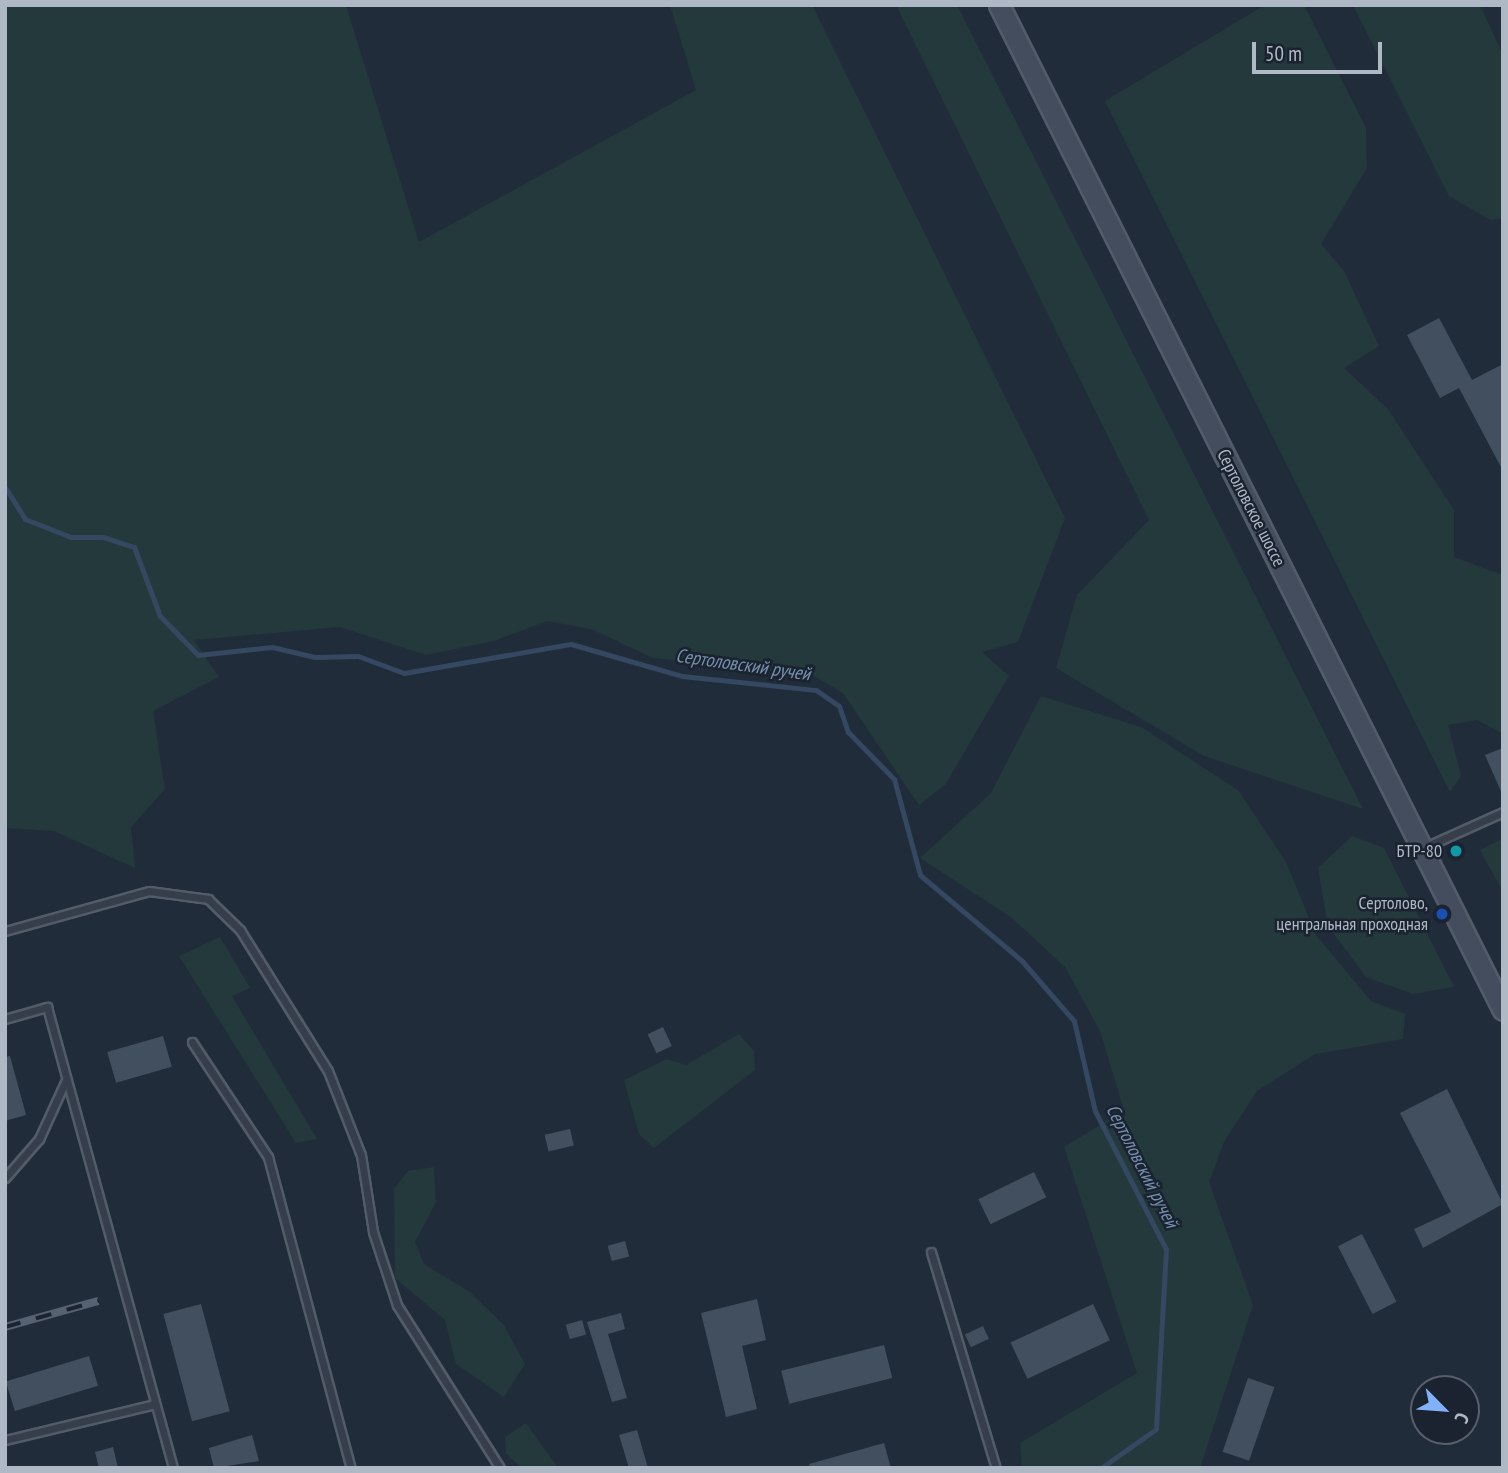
<!DOCTYPE html>
<html>
<head>
<meta charset="utf-8">
<style>
  body { margin:0 }
  #map { position:relative; width:1508px; height:1473px; overflow:hidden; background:#212c3a; font-family:"PT Sans Narrow",sans-serif }
  div>[style] { position:absolute }
  [style*='--x'] { left:calc(var(--x)*1px); top:calc(var(--y)*1px); width:calc(var(--w)*1px); rotate:calc(var(--a)*1deg) }
  .green>* { inset:0; background:#23393b }
  .stream>* { height:5px; margin:-2.5px; padding:0 2.5px; transform-origin:2.5px; border-radius:2.5px; background:#344861 }
  .building>* { inset:0; background:#424f5e; transform-origin:0 0 }
  .roads { filter:drop-shadow(2px 0 #525c68) drop-shadow(-2px 0 #525c68) drop-shadow(0 2px #525c68) drop-shadow(0 -2px #525c68) }
  .service>* { height:7px; margin:-3.5px; padding:0 3.5px; transform-origin:3.5px; border-radius:3.5px; background:#353e4a }
  .secondary>* { height:19px; margin:-9.5px; padding:0 9.5px; transform-origin:9.5px; border-radius:9.5px; background:#434d5d }
  .rail>* { height:8px; margin-top:-4px; transform-origin:0; background:repeating-linear-gradient(90deg,#1a232f 0 16px,#566271 0 32px); box-sizing:border-box; border-block:2px solid #566271 }
  .dots>* { width:19px; height:19px; translate:-50% -50%; box-sizing:border-box; border:4px solid #1a232f; border-radius:50% }
  span { translate:-50% -50%; white-space:nowrap; text-align:center; line-height:1.15; -webkit-text-stroke:5px #1a232f; paint-order:stroke }
  .street-label { font-size:18px; color:#afb9c6 }
  .poi-label { font-size:18px; color:#afb9c6 }
  .right { translate:-100% -50%; text-align:right }
  .water-label { font-size:19px; color:#7790af; font-style:italic }
  .frame { position:absolute; inset:0; border:7px solid #afb9c6; pointer-events:none }
  .north { position:absolute; left:1410px; top:1375px; width:70px; height:70px; box-sizing:border-box; background:#1a232f; border:2px solid #565f6b; border-radius:50%; rotate:115deg; font-size:19px; font-weight:700; line-height:28px; text-align:center; color:#afb9c6 }
  .north::after { content:''; display:block; margin:auto; width:24px; height:32px; background:#81b2f9; clip-path:polygon(50% 0,100% 100%,50% 72%,0 100%) }
  .scale { position:absolute; left:1252px; top:42px; width:130px; height:32px; box-sizing:border-box; border:4px solid #afb9c6; border-top:0; padding-left:9px; font-size:21px; line-height:24px; white-space:nowrap; color:#afb9c6; -webkit-text-stroke:5px #1a232f; paint-order:stroke }
</style>
</head>
<body>
<div id="map">
  <div class="green">
    <i style="clip-path:polygon(5px 5px,346px 5px,419px 242px,696px 90px,670px 5px,812px 5px,1065px 518px,1018px 642px,982px 652px,1009px 676px,945px 785px,919px 805px,843px 693px,812px 675px,653px 658px,591px 629px,547px 621px,494px 641px,426px 655px,340px 627px,194px 640px,219px 677px,153px 711px,165px 789px,131px 827px,135px 868px,54px 831px,5px 828px)"></i>
    <i style="clip-path:polygon(896px 5px,957px 5px,1363px 809px,1204px 756px,1056px 668px,1077px 595px,1149px 520px)"></i>
    <i style="clip-path:polygon(1265px 5px,1305px 7px,1366px 128px,1367px 168px,1321px 244px,1344px 271px,1379px 346px,1344px 368px,1388px 409px,1454px 510px,1454px 557px,1503px 575px,1503px 734px,1477px 720px,1448px 725px,1461px 776px,1450px 792px,1105px 101px)"></i>
    <i style="clip-path:polygon(1353px 5px,1480px 5px,1503px 55px,1503px 218px,1490px 220px,1449px 196px)"></i>
    <i style="clip-path:polygon(1041px 696px,1141px 727px,1238px 790px,1286px 862px,1316px 935px,1371px 1001px,1405px 1014px,1403px 1039px,1315px 1054px,1257px 1091px,1224px 1142px,1209px 1182px,1253px 1305px,1200px 1468px,1022px 1468px,1020px 1443px,1137px 1373px,1064px 1147px,1124px 1110px,1100px 1031px,1065px 967px,1012px 918px,920px 858px,991px 793px)"></i>
    <i style="clip-path:polygon(1352px 836px,1384px 848px,1454px 987px,1413px 994px,1366px 977px,1328px 926px,1318px 868px)"></i>
    <i style="clip-path:polygon(1503px 838px,1503px 892px,1480px 850px)"></i>
    <i style="clip-path:polygon(220px 937px,250px 988px,232px 996px,317px 1139px,296px 1143px,179px 956px)"></i>
    <i style="clip-path:polygon(739px 1034px,754px 1051px,755px 1070px,654px 1148px,639px 1134px,624px 1080px,667px 1059px,686px 1065px)"></i>
    <i style="clip-path:polygon(434px 1167px,436px 1202px,415px 1242px,424px 1264px,470px 1292px,504px 1325px,525px 1364px,504px 1397px,456px 1364px,445px 1320px,395px 1278px,394px 1189px,408px 1171px)"></i>
    <i style="clip-path:polygon(526px 1423px,558px 1468px,521px 1468px,506px 1453px,505px 1437px)"></i>
  </div>
  <div class="stream">
    <i style="--x:5;--y:487;--w:38;--a:58"></i>
    <i style="--x:25;--y:519;--w:49;--a:21.4"></i>
    <i style="--x:71;--y:537;--w:32;--a:0"></i>
    <i style="--x:103;--y:537;--w:33;--a:18"></i>
    <i style="--x:134;--y:547;--w:74;--a:69.4"></i>
    <i style="--x:160;--y:616;--w:54;--a:45.7"></i>
    <i style="--x:198;--y:655;--w:74;--a:-6.2"></i>
    <i style="--x:272;--y:647;--w:44;--a:13.1"></i>
    <i style="--x:315;--y:657;--w:43;--a:-1.3"></i>
    <i style="--x:358;--y:656;--w:49;--a:20.3"></i>
    <i style="--x:404;--y:673;--w:169;--a:-9.9"></i>
    <i style="--x:571;--y:644;--w:116;--a:16.1"></i>
    <i style="--x:682;--y:676;--w:135;--a:6"></i>
    <i style="--x:816;--y:690;--w:28;--a:35"></i>
    <i style="--x:839;--y:706;--w:28;--a:71"></i>
    <i style="--x:848;--y:732;--w:66;--a:45.6"></i>
    <i style="--x:894;--y:779;--w:99;--a:74.8"></i>
    <i style="--x:920;--y:875;--w:133;--a:40.1"></i>
    <i style="--x:1022;--y:961;--w:79;--a:49.1"></i>
    <i style="--x:1074;--y:1021;--w:92;--a:76.9"></i>
    <i style="--x:1095;--y:1111;--w:155;--a:62.8"></i>
    <i style="--x:1166;--y:1249;--w:180;--a:93.2"></i>
    <i style="--x:1156;--y:1429;--w:67;--a:144.7"></i>
  </div>
  <div class="building">
    <i style="clip-path:polygon(1439px 318px,1472px 380px,1503px 364px,1503px 471px,1459px 388px,1440px 398px,1407px 335px)"></i>
    <i style="clip-path:polygon(1503px 748px,1503px 796px,1485px 755px)"></i>
    <i style="left:663px;top:1027px;width:21px;height:17px;rotate:65deg"></i>
    <i style="left:163px;top:1036px;width:32px;height:58px;rotate:74deg"></i>
    <i style="clip-path:polygon(10px 1056px,26px 1115px,5px 1121px,5px 1057px)"></i>
    <i style="clip-path:polygon(1447px 1089px,1503px 1204px,1423px 1248px,1414px 1229px,1451px 1212px,1400px 1113px)"></i>
    <i style="left:570px;top:1129px;width:17px;height:26px;rotate:77deg"></i>
    <i style="left:1034px;top:1172px;width:28px;height:62px;rotate:64deg"></i>
    <i style="left:1362px;top:1234px;width:76px;height:27px;rotate:63deg"></i>
    <i style="left:625px;top:1241px;width:16px;height:18px;rotate:75deg"></i>
    <i style="clip-path:polygon(757px 1299px,766px 1340px,742px 1346px,757px 1409px,726px 1417px,701px 1313px)"></i>
    <i style="left:201px;top:1304px;width:111px;height:39px;rotate:75deg"></i>
    <i style="left:1093px;top:1304px;width:40px;height:91px;rotate:65deg"></i>
    <i style="clip-path:polygon(621px 1313px,625px 1329px,608px 1334px,627px 1398px,612px 1402px,587px 1322px)"></i>
    <i style="left:582px;top:1320px;width:15px;height:17px;rotate:74deg"></i>
    <i style="left:983px;top:1326px;width:14px;height:20px;rotate:65deg"></i>
    <i style="left:884px;top:1345px;width:34px;height:106px;rotate:76deg"></i>
    <i style="left:89px;top:1356px;width:31px;height:87px;rotate:73deg"></i>
    <i style="left:1248px;top:1378px;width:28px;height:78px;rotate:19deg"></i>
    <i style="clip-path:polygon(637px 1430px,648px 1468px,629px 1468px,619px 1435px)"></i>
    <i style="clip-path:polygon(252px 1435px,259px 1461px,214px 1468px,209px 1448px)"></i>
    <i style="clip-path:polygon(884px 1443px,891px 1468px,810px 1468px,809px 1464px)"></i>
    <i style="clip-path:polygon(113px 1447px,118px 1468px,99px 1468px,95px 1452px)"></i>
  </div>
  <div class="roads">
    <div class="service">
      <i style="--x:1423;--y:848;--w:88;--a:-24.2"></i>
      <i style="--x:5;--y:931;--w:149;--a:-15.5"></i>
      <i style="--x:149;--y:891;--w:60;--a:7.7"></i>
      <i style="--x:208;--y:899;--w:45;--a:44.1"></i>
      <i style="--x:240;--y:930;--w:166;--a:58"></i>
      <i style="--x:328;--y:1071;--w:90;--a:68.6"></i>
      <i style="--x:361;--y:1155;--w:78;--a:81.1"></i>
      <i style="--x:373;--y:1232;--w:77;--a:71.8"></i>
      <i style="--x:397;--y:1305;--w:193;--a:57.7"></i>
      <i style="--x:5;--y:1019;--w:44;--a:-15.9"></i>
      <i style="--x:47;--y:1007;--w:478;--a:74.7"></i>
      <i style="--x:192;--y:1042;--w:138;--a:56.5"></i>
      <i style="--x:268;--y:1157;--w:322;--a:75.1"></i>
      <i style="--x:5;--y:1178;--w:52;--a:-48.9"></i>
      <i style="--x:39;--y:1139;--w:65;--a:-65.4"></i>
      <i style="--x:931;--y:1252;--w:226;--a:73.3"></i>
      <i style="--x:5;--y:1440;--w:154;--a:-13.5"></i>
    </div>
    <div class="secondary">
      <i style="--x:999;--y:5;--w:1124;--a:63.37"></i>
    </div>
  </div>
  <div class="rail">
    <i style="--x:5;--y:1327;--w:97;--a:-15.6"></i>
  </div>
  <div class="dots">
    <i style="left:1456px;top:851px;background:#0f9aa8"></i>
    <i style="left:1442px;top:914px;background:#1a4fb4"></i>
  </div>
  <div class="street-label">
    <span style="left:1251px;top:508px;rotate:63deg">Сертоловское шоссе</span>
  </div>
  <div class="poi-label">
    <span class="right" style="left:1442px;top:851px">БТР-80</span>
    <span class="right" style="left:1428px;top:914px">Сертолово,<br>центральная проходная</span>
  </div>
  <div class="water-label">
    <span style="left:743px;top:665px;rotate:8deg">Сертоловский ручей</span>
    <span style="left:1142px;top:1166px;rotate:63deg">Сертоловский ручей</span>
  </div>
  <div class="frame"></div>
  <div class="north">С</div>
  <div class="scale">50 m</div>
</div>
</body>
</html>
